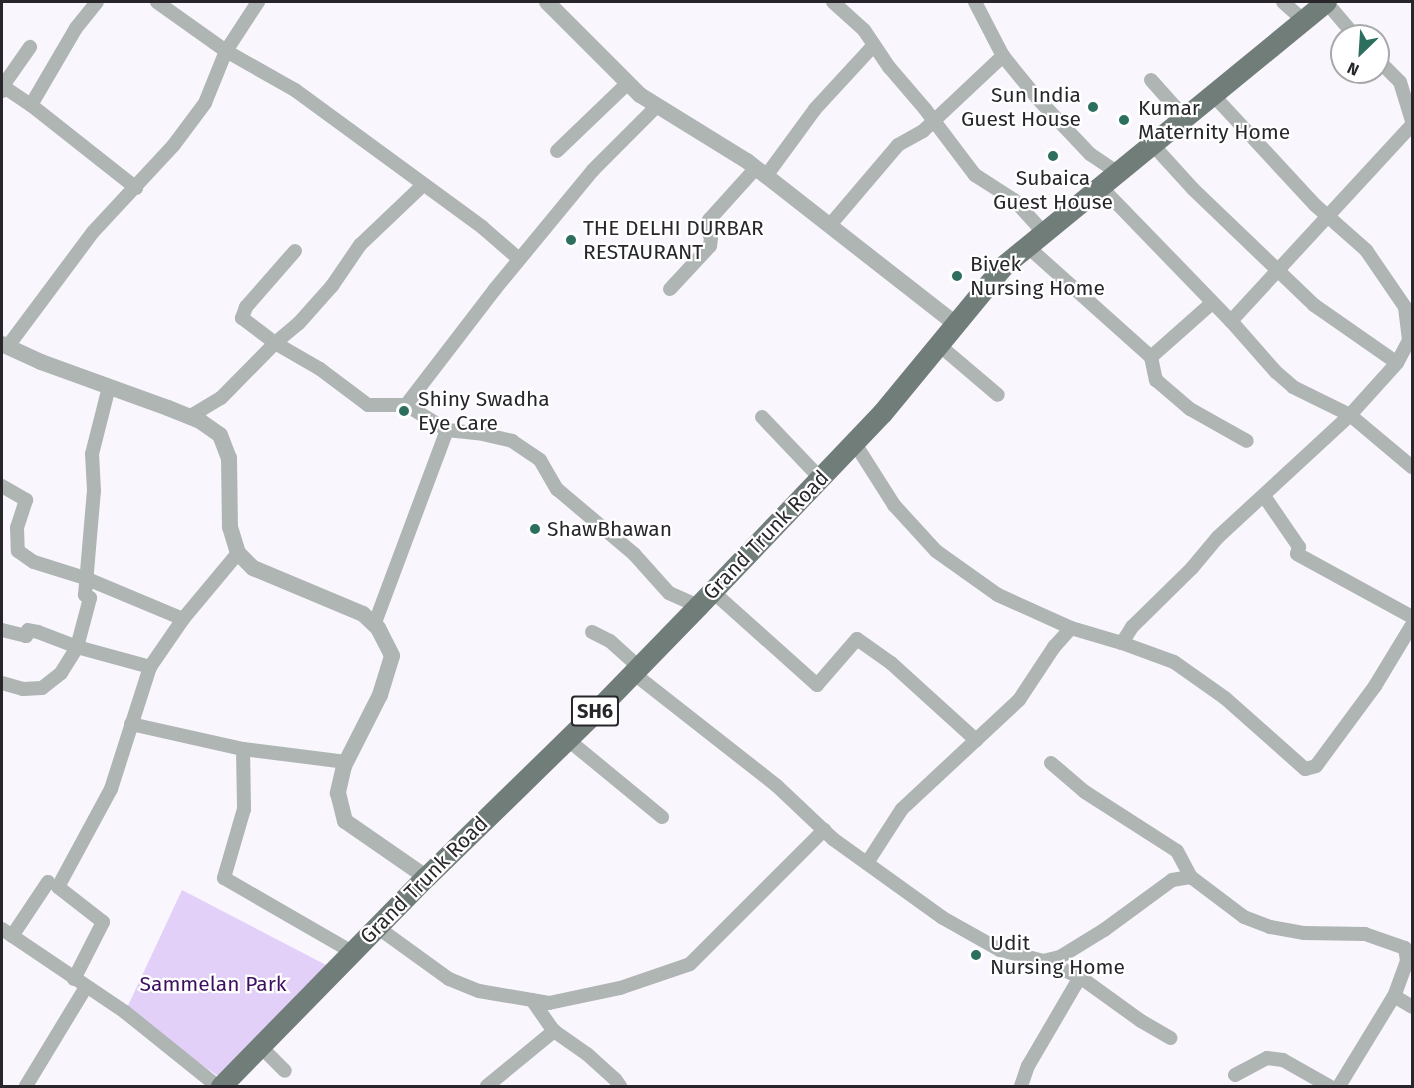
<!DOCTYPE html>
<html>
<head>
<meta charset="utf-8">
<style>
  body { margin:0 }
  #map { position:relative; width:1414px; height:1088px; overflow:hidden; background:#faf6fe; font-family:"Fira Sans",sans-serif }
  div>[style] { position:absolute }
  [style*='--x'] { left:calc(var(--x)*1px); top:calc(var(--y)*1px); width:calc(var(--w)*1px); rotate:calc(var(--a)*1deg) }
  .green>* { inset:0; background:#e2d0f9 }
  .minor>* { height:14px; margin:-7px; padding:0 7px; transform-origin:7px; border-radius:7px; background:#aeb5b3 }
  .tertiary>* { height:16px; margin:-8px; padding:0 8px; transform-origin:8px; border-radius:8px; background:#aeb5b3 }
  .primary>* { height:21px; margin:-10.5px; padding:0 10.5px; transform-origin:10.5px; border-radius:10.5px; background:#717d79 }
  .dots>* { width:16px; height:16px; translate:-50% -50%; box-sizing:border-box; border:3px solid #fff; border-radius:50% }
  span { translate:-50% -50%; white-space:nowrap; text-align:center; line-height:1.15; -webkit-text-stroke:4.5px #fff; paint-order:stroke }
  .shield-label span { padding:2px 4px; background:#fff; border:2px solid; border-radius:4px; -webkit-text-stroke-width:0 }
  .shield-label { font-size:20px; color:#28262b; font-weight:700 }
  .poi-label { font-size:21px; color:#28262b }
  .right { translate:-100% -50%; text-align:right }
  .left { translate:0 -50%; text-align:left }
  .street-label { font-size:21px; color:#28262b }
  .park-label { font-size:21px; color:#3e1061 }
  .frame { position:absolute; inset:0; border:3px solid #28262b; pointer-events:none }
  .north { position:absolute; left:1330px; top:24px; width:60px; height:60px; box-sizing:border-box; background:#fff; border:2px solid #a9a8aa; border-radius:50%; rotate:205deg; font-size:16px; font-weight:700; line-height:24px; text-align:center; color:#28262b }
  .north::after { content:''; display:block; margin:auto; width:21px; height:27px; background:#2d6f5f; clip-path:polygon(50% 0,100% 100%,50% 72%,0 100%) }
</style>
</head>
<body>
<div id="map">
  <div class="green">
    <i style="clip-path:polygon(182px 890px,328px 966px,218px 1076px,125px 1012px)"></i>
  </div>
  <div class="minor">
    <i style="--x:157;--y:2;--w:85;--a:35.4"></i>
    <i style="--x:226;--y:51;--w:79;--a:29.5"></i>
    <i style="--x:295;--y:90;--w:232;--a:36.2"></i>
    <i style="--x:482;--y:227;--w:49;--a:40.9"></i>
    <i style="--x:833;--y:2;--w:42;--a:42.1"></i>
    <i style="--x:864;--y:30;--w:45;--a:56"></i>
    <i style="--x:889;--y:67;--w:55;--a:49.4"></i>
    <i style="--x:925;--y:109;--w:83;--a:52.9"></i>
    <i style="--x:975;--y:175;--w:46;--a:32.7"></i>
    <i style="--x:1014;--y:200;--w:45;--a:47.7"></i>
    <i style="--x:975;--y:2;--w:61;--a:62.6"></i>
    <i style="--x:1003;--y:56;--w:55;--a:50.9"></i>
    <i style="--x:1038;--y:99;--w:76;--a:46.6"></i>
    <i style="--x:1090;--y:154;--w:34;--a:34"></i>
    <i style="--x:1283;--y:2;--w:27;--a:42"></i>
    <i style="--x:1326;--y:2;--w:45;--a:49.5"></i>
    <i style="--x:1378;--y:60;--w:31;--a:45"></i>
    <i style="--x:1400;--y:82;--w:41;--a:72.9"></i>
    <i style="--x:1151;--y:80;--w:51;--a:48.2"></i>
    <i style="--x:2;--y:87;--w:49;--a:-55"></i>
    <i style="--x:2;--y:91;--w:5;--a:-22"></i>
    <i style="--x:7;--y:89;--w:29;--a:34"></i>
    <i style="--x:31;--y:105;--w:134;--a:38.3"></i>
    <i style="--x:31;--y:105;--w:89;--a:-59.7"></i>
    <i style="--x:76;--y:28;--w:33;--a:-51"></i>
    <i style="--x:1153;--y:145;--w:59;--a:47.7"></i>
    <i style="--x:1193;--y:189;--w:168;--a:43.8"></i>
    <i style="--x:1314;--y:305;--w:101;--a:34.9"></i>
    <i style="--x:1397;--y:363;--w:26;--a:-62"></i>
    <i style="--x:1409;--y:340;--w:33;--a:-97"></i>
    <i style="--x:1405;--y:307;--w:69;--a:-124.4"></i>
    <i style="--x:1366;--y:250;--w:68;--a:-138.6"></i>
    <i style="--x:1315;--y:205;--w:150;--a:-132.8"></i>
    <i style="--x:557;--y:151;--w:98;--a:-43.8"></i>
    <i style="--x:766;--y:176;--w:83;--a:-53.8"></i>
    <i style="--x:815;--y:109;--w:87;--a:-47.3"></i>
    <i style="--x:1101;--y:187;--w:187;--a:45.9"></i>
    <i style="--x:1231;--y:321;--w:68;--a:48.6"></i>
    <i style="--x:1276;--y:372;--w:23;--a:41"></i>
    <i style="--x:1293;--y:387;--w:64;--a:26.2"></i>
    <i style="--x:1350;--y:415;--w:81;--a:40"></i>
    <i style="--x:830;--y:225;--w:105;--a:-49.6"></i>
    <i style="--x:898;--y:145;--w:29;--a:-29"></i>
    <i style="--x:923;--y:131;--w:110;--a:-43.2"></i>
    <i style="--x:1028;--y:247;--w:165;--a:41.8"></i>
    <i style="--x:1151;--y:357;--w:81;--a:-41.5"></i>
    <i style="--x:295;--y:251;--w:74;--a:131.2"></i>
    <i style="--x:246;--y:307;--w:12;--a:110"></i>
    <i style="--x:242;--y:318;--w:41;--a:37.1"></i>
    <i style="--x:275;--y:343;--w:31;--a:-40"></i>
    <i style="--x:299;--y:323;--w:50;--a:-48.3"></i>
    <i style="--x:332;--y:286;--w:50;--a:-55.7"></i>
    <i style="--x:360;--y:245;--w:87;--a:-43.6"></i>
    <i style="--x:670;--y:289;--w:59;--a:-47.1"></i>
    <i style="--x:710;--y:246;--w:8;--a:-83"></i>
    <i style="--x:711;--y:238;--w:13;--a:-113"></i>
    <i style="--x:706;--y:226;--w:7;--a:-63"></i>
    <i style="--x:709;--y:220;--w:70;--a:-47.9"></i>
    <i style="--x:1231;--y:321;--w:267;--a:-47.3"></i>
    <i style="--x:939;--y:345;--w:77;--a:40.3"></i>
    <i style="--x:8;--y:346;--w:142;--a:-53.3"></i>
    <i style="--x:93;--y:232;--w:117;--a:-47.1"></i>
    <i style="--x:173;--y:146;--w:54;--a:-53.3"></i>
    <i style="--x:205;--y:103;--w:56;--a:-68"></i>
    <i style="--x:226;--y:51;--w:59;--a:-56.9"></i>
    <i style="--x:1151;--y:357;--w:24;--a:78"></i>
    <i style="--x:1156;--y:380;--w:45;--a:40.5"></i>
    <i style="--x:1190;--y:409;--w:65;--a:29.3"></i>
    <i style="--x:406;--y:405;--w:146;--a:-52.5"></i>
    <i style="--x:495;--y:289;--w:154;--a:-50.5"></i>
    <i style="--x:593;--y:170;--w:91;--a:-45"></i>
    <i style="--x:189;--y:417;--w:37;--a:-31"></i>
    <i style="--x:221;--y:398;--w:77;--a:-45.5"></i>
    <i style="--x:275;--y:343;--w:52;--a:30"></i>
    <i style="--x:320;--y:369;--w:60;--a:36.9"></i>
    <i style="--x:368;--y:405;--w:38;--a:0"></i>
    <i style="--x:406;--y:405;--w:48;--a:31.4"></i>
    <i style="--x:447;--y:430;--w:208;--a:110.5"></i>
    <i style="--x:762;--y:417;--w:84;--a:46.4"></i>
    <i style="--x:447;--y:430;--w:31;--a:6"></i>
    <i style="--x:478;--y:433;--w:35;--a:13"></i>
    <i style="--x:512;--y:441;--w:34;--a:34"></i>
    <i style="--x:540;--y:460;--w:34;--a:60"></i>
    <i style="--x:557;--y:489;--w:101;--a:40.2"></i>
    <i style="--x:634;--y:554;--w:52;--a:48.1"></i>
    <i style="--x:669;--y:593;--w:32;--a:24"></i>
    <i style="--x:854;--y:442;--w:75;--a:57.6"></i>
    <i style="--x:894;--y:505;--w:62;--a:47.6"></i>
    <i style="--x:936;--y:551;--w:76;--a:35.4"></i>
    <i style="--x:998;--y:595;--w:80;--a:24.3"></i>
    <i style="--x:1071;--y:628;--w:53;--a:16.4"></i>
    <i style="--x:1122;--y:643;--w:55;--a:20.1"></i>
    <i style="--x:1174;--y:662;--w:62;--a:35.2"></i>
    <i style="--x:1225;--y:698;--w:107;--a:41.6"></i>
    <i style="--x:1305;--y:769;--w:11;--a:-15"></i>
    <i style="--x:1316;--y:766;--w:99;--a:-53.6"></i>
    <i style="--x:1375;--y:686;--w:71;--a:-58.8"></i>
    <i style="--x:2;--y:486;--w:28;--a:30"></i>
    <i style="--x:26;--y:500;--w:29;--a:108"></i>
    <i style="--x:17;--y:528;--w:23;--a:88"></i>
    <i style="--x:18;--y:551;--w:19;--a:35"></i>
    <i style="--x:34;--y:562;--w:53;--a:17.4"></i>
    <i style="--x:85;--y:578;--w:106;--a:22.7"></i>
    <i style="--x:1264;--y:496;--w:62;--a:55.5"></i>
    <i style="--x:1299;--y:547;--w:7;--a:106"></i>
    <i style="--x:1297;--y:554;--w:131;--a:28.7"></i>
    <i style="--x:712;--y:591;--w:141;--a:41.8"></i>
    <i style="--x:817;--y:685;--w:61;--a:-49"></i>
    <i style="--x:857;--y:639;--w:42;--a:35.2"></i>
    <i style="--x:891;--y:663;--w:115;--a:42.2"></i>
    <i style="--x:2;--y:630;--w:25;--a:14"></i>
    <i style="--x:26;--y:636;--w:6;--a:-72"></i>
    <i style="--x:28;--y:630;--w:10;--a:11"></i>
    <i style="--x:38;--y:632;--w:42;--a:21"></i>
    <i style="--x:77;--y:647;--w:76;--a:15.3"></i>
    <i style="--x:592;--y:632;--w:20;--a:27"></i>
    <i style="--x:610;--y:641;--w:39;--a:42"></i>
    <i style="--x:1122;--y:643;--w:19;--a:-58"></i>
    <i style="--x:1132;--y:627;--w:84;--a:-44.5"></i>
    <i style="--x:1192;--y:568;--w:40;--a:-50"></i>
    <i style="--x:1218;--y:537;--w:180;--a:-42.7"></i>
    <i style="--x:1350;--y:415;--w:70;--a:-47.9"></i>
    <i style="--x:633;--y:673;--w:183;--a:38.1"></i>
    <i style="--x:777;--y:786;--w:77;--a:43.4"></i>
    <i style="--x:833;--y:839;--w:135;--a:35.7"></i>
    <i style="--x:943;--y:918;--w:65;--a:29.3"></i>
    <i style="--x:1000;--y:950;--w:44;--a:14.3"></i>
    <i style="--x:1043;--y:961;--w:17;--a:-13"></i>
    <i style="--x:1060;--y:957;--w:52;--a:-31.5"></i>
    <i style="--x:1104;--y:930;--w:84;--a:-36.3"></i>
    <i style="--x:1172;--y:880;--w:19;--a:-9"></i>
    <i style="--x:1191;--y:877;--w:66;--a:37"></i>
    <i style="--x:1244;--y:917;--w:28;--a:21"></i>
    <i style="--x:1270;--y:927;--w:35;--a:10"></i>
    <i style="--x:1304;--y:933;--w:61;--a:0.9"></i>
    <i style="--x:1365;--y:934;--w:42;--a:19.3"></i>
    <i style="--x:1405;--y:948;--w:13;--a:81"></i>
    <i style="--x:1407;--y:961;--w:37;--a:110"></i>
    <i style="--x:1394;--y:996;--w:105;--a:121.4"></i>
    <i style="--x:2;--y:683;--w:22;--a:16"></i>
    <i style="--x:23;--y:689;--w:19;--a:-3"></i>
    <i style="--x:42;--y:688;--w:24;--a:-38"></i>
    <i style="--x:61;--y:673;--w:31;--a:-58"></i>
    <i style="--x:77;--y:647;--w:51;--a:-75.1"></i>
    <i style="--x:90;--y:598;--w:6;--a:-149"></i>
    <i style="--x:85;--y:595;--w:104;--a:-85.1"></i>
    <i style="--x:94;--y:491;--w:37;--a:-93"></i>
    <i style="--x:92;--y:454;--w:69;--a:-75.8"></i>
    <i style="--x:131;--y:724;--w:115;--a:12.6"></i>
    <i style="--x:243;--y:749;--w:104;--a:7.2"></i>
    <i style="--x:567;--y:739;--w:123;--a:39.4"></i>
    <i style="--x:243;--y:749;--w:60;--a:89"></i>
    <i style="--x:244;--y:809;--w:72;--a:106.2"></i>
    <i style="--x:224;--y:878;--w:148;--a:30"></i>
    <i style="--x:1051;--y:763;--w:45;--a:40.5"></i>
    <i style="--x:1085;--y:792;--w:109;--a:32.7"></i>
    <i style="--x:1177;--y:851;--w:30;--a:62"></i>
    <i style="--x:867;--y:863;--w:64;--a:-57.1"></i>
    <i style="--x:902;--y:809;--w:160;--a:-43"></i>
    <i style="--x:1019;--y:700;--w:64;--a:-56.6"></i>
    <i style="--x:1054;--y:647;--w:25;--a:-48"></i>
    <i style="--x:377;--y:927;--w:89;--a:35.8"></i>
    <i style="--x:449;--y:979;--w:32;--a:22"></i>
    <i style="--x:479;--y:991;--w:71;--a:9.7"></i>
    <i style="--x:549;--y:1003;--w:73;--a:-11.9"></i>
    <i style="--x:620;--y:988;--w:74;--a:-18.9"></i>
    <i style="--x:690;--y:964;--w:190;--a:-45"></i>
    <i style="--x:2;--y:929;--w:148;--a:34"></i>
    <i style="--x:125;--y:1012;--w:118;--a:38.8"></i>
    <i style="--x:12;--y:936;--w:65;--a:-56.3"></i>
    <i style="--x:1043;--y:961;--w:40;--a:23.4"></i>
    <i style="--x:1080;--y:977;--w:75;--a:35.8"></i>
    <i style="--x:1141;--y:1021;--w:34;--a:30"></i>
    <i style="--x:74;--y:979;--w:64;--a:-63"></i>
    <i style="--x:103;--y:922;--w:57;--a:-142.1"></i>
    <i style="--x:58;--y:887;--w:111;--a:-61.6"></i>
    <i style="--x:111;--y:789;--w:128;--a:-72.3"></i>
    <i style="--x:150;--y:667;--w:58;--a:-55.5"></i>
    <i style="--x:183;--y:619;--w:86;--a:-50.2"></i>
    <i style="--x:1394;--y:996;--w:21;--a:31"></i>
    <i style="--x:532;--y:1000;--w:38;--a:55"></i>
    <i style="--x:554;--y:1031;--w:40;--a:34.9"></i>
    <i style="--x:587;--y:1054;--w:38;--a:42"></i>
    <i style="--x:615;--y:1079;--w:9;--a:54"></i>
    <i style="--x:260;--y:1046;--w:35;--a:45"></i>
    <i style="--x:1235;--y:1075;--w:36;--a:-28"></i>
    <i style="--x:1267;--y:1058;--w:16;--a:7"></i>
    <i style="--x:1283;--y:1060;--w:53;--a:29.5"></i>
    <i style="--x:26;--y:1086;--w:116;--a:-58.8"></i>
    <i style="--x:487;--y:1086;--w:87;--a:-39.4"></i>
    <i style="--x:1021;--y:1086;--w:21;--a:-71"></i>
    <i style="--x:1028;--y:1066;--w:103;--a:-59.7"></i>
  </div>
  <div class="tertiary">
    <i style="--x:547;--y:2;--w:132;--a:45"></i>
    <i style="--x:640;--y:95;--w:126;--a:31.7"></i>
    <i style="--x:747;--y:161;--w:265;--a:38"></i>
    <i style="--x:2;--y:344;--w:43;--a:24.8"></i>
    <i style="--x:41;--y:362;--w:135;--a:19.9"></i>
    <i style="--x:168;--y:408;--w:35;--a:22"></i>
    <i style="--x:200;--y:421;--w:24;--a:35"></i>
    <i style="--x:220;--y:435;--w:25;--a:69"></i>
    <i style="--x:229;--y:458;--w:69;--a:89.2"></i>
    <i style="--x:230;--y:527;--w:27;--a:73"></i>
    <i style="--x:238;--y:553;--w:21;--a:45"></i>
    <i style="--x:253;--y:568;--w:119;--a:22.7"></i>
    <i style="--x:363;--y:614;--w:21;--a:43"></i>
    <i style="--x:378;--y:628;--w:31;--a:63"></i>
    <i style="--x:392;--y:656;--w:41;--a:107.1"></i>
    <i style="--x:380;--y:695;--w:80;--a:116.9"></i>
    <i style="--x:344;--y:766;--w:28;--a:103"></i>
    <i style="--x:338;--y:793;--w:29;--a:76"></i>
    <i style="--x:345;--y:821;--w:98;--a:34.7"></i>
  </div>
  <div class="primary">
    <i style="--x:221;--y:1086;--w:293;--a:-45.6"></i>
    <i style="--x:426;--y:877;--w:235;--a:-44.3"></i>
    <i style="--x:594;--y:713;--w:149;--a:-45.8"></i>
    <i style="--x:698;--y:606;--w:267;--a:-46.4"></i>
    <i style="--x:882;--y:413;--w:190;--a:-50.5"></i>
    <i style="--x:1003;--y:266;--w:417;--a:-39.3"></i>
  </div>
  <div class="dots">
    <i style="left:1093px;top:107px;background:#2d6f5f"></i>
    <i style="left:1124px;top:120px;background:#2d6f5f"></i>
    <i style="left:1053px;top:156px;background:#2d6f5f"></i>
    <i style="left:571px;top:240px;background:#2d6f5f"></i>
    <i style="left:957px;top:276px;background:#2d6f5f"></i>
    <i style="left:404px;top:411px;background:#2d6f5f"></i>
    <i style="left:535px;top:529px;background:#2d6f5f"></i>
    <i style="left:976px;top:955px;background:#2d6f5f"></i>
  </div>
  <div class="shield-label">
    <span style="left:595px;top:711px">SH6</span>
  </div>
  <div class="poi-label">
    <span class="right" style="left:1081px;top:107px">Sun India<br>Guest House</span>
    <span class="left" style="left:1138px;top:120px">Kumar<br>Maternity Home</span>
    <span style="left:1053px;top:190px">Subaica<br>Guest House</span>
    <span class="left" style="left:583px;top:240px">THE DELHI DURBAR<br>RESTAURANT</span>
    <span class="left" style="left:970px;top:276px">Bivek<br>Nursing Home</span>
    <span class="left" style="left:418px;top:411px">Shiny Swadha<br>Eye Care</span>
    <span class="left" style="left:547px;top:529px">ShawBhawan</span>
    <span class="left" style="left:990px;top:955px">Udit<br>Nursing Home</span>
  </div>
  <div class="street-label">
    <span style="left:766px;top:535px;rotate:-46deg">Grand Trunk Road</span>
    <span style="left:424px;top:880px;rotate:-45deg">Grand Trunk Road</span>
  </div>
  <div class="park-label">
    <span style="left:213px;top:984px">Sammelan Park</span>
  </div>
  <div class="frame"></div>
  <div class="north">N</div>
</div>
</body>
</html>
